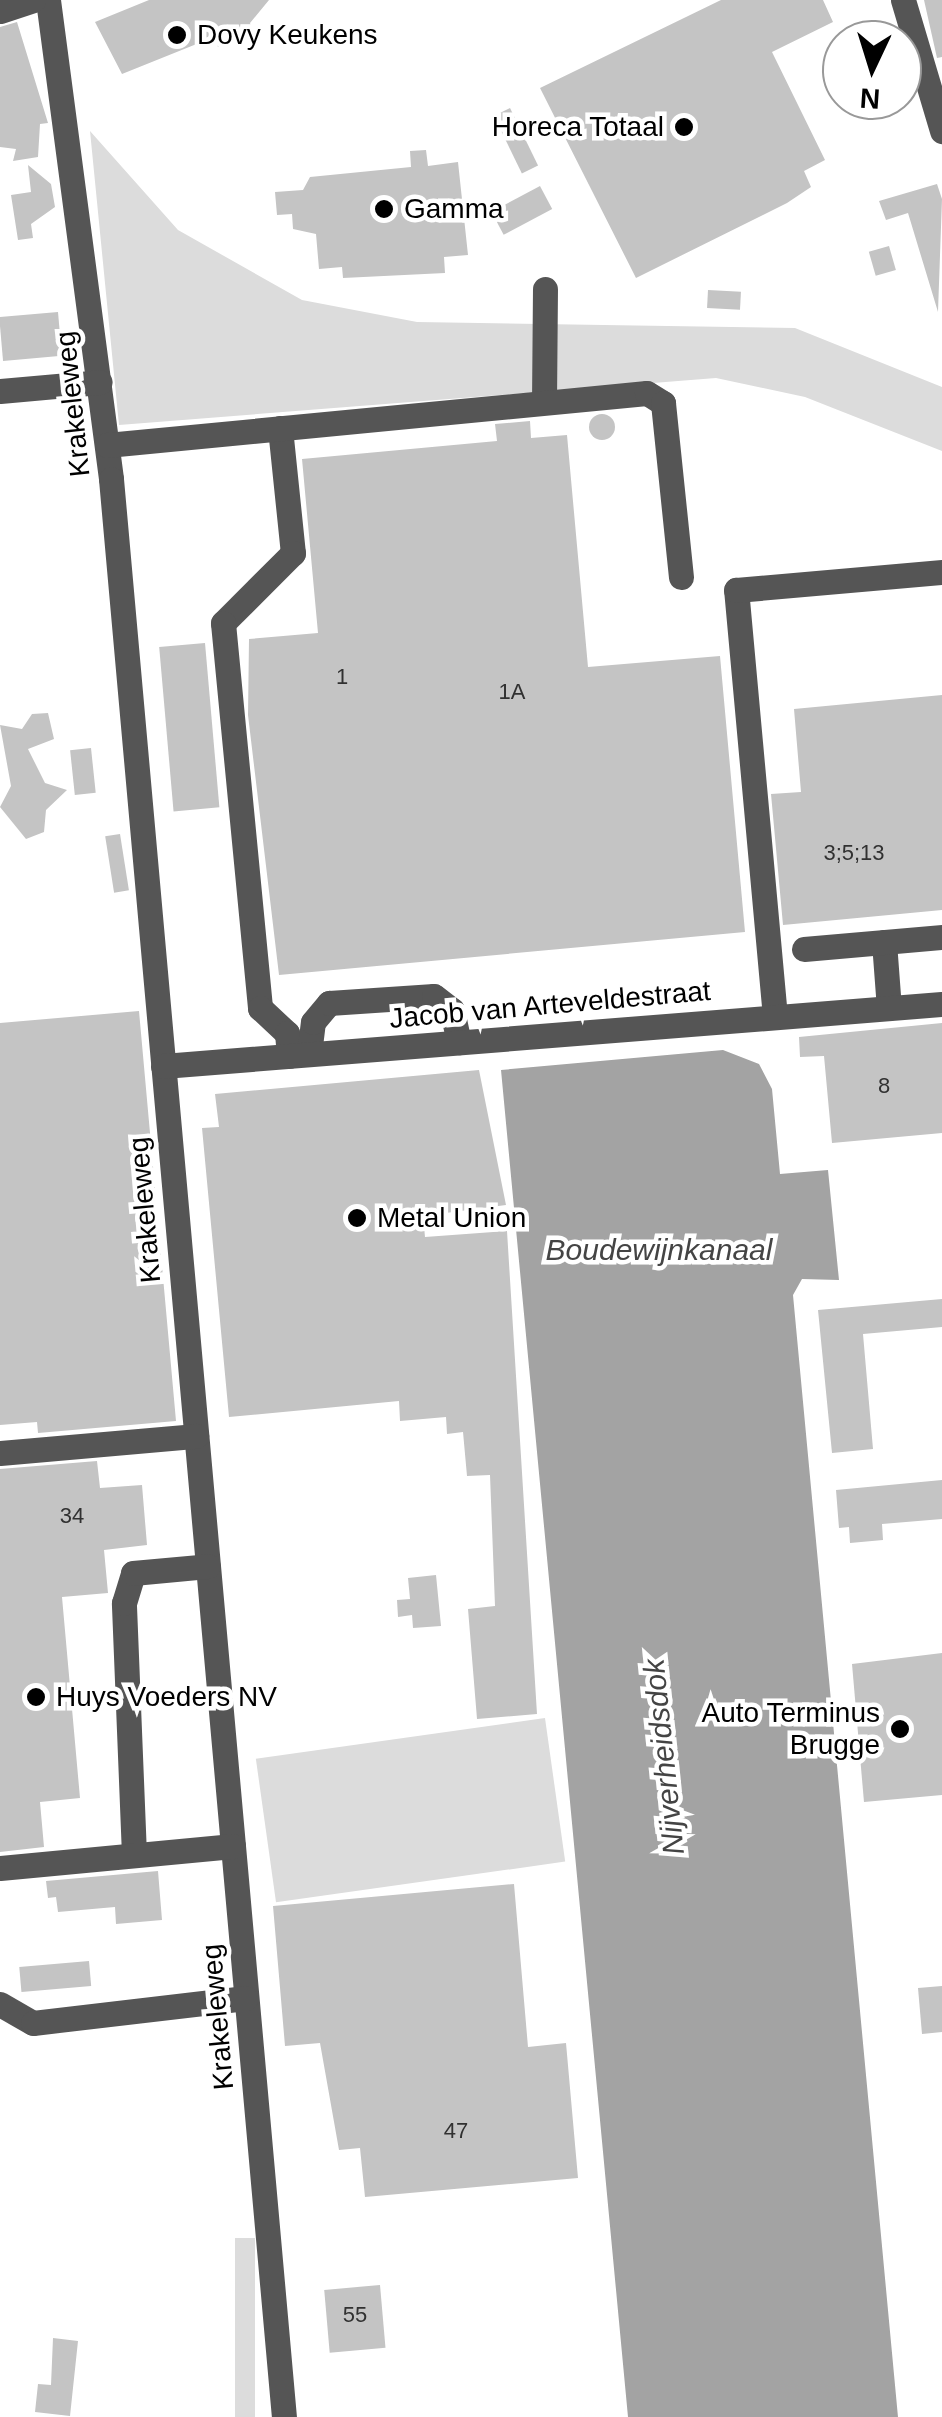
<!DOCTYPE html>
<html>
<head>
<meta charset="utf-8">
<style>
  body { margin:0 }
  #map { position:relative; width:942px; height:2417px; overflow:hidden; background:#fff; font-family:Helvetica,sans-serif }
  div>[style] { position:absolute }
  [style*='--x'] { left:calc(var(--x)*1px); top:calc(var(--y)*1px); width:calc(var(--w)*1px); rotate:calc(var(--a)*1deg) }
  .green>* { inset:0; background:#dcdcdc; transform-origin:0 0 }
  .water>* { inset:0; background:#a3a3a3 }
  .building>* { inset:0; background:#c4c4c4; transform-origin:0 0 }
  .round { border-radius:50% }
  .minor>* { height:25px; margin:-12.5px; padding:0 12.5px; transform-origin:12.5px; border-radius:12.5px; background:#555 }
  .dots>* { width:28px; height:28px; translate:-50% -50%; box-sizing:border-box; border:5px solid #fff; border-radius:50% }
  span { translate:-50% -50%; white-space:nowrap; text-align:center; line-height:1.15; -webkit-text-stroke:9px #fff; paint-order:stroke }
  .number-label { font-size:22px; color:#313131 }
  .number-label span { -webkit-text-stroke-width:0 }
  .poi-label { font-size:28px; color:#000 }
  .left { translate:0 -50%; text-align:left }
  .right { translate:-100% -50%; text-align:right }
  .street-label { font-size:28px; color:#000 }
  .water-label { font-size:30px; color:#444; font-style:italic }
  .north { position:absolute; left:822px; top:20px; width:100px; height:100px; box-sizing:border-box; background:#fff; border:2px solid #999; border-radius:50%; rotate:184deg; font-size:28px; font-weight:700; line-height:40px; text-align:center; color:#000 }
  .north::after { content:''; display:block; margin:auto; width:35px; height:45px; background:#000; clip-path:polygon(50% 0,100% 100%,50% 72%,0 100%) }
</style>
</head>
<body>
<div id="map">
  <div class="green">
    <i style="clip-path:polygon(90px 131px,178px 230px,302px 300px,417px 322px,795px 328px,942px 387px,942px 451px,805px 397px,716px 378px,119px 425px)"></i>
    <i style="left:545px;top:1718px;width:145px;height:292px;rotate:82deg"></i>
    <i style="left:235px;top:2238px;width:20px;height:180px"></i>
  </div>
  <div class="water">
    <i style="clip-path:polygon(723px 1050px,759px 1064px,772px 1089px,780px 1174px,828px 1170px,839px 1280px,802px 1279px,793px 1295px,898px 2417px,628px 2417px,501px 1070px)"></i>
  </div>
  <div class="building">
    <i style="clip-path:polygon(149px 0,269px 0,250px 23px,253px 32px,218px 47px,214px 37px,122px 74px,95px 22px)"></i>
    <i style="clip-path:polygon(721px 0,823px 0,833px 22px,772px 52px,825px 160px,804px 171px,811px 187px,787px 203px,636px 278px,540px 88px)"></i>
    <i style="clip-path:polygon(924px 0,942px 0,942px 57px,937px 58px)"></i>
    <i style="clip-path:polygon(17px 22px,48px 123px,40px 124px,38px 157px,13px 161px,16px 149px,0 147px,0 27px)"></i>
    <i style="left:510px;top:108px;width:64px;height:18px;rotate:64deg"></i>
    <i style="clip-path:polygon(426px 150px,428px 166px,458px 162px,468px 255px,444px 257px,445px 273px,343px 278px,342px 267px,319px 269px,316px 234px,293px 229px,292px 214px,277px 215px,275px 192px,303px 190px,310px 177px,411px 167px,410px 151px)"></i>
    <i style="clip-path:polygon(28px 165px,51px 184px,55px 207px,31px 224px,33px 238px,18px 240px,11px 195px,31px 192px)"></i>
    <i style="clip-path:polygon(937px 184px,942px 199px,938px 312px,908px 213px,886px 220px,879px 201px)"></i>
    <i style="left:540px;top:186px;width:26px;height:55px;rotate:62deg"></i>
    <i style="left:889px;top:246px;width:25px;height:21px;rotate:74deg"></i>
    <i style="left:708px;top:290px;width:33px;height:18px;rotate:3deg"></i>
    <i style="left:58px;top:312px;width:44px;height:59px;rotate:85deg"></i>
    <i class="round" style="left:589px;top:414px;width:26px;height:26px"></i>
    <i style="clip-path:polygon(530px 421px,531px 438px,567px 435px,588px 667px,720px 656px,745px 932px,279px 975px,248px 715px,249px 639px,318px 633px,302px 459px,497px 441px,495px 424px)"></i>
    <i style="left:205px;top:643px;width:165px;height:46px;rotate:85deg"></i>
    <i style="clip-path:polygon(942px 695px,942px 910px,783px 925px,771px 794px,801px 792px,794px 709px)"></i>
    <i style="clip-path:polygon(48px 713px,54px 739px,28px 749px,45px 783px,67px 790px,46px 810px,44px 832px,26px 839px,0 807px,11px 786px,0 725px,22px 729px,32px 714px)"></i>
    <i style="left:91px;top:748px;width:45px;height:21px;rotate:84deg"></i>
    <i style="left:120px;top:834px;width:57px;height:15px;rotate:81deg"></i>
    <i style="clip-path:polygon(139px 1011px,176px 1421px,38px 1433px,37px 1422px,0 1425px,0 1023px)"></i>
    <i style="clip-path:polygon(942px 1023px,942px 1133px,832px 1143px,824px 1056px,800px 1057px,799px 1037px)"></i>
    <i style="clip-path:polygon(479px 1070px,506px 1205px,423px 1216px,425px 1237px,507px 1231px,537px 1714px,477px 1719px,468px 1609px,495px 1606px,490px 1475px,467px 1476px,463px 1432px,447px 1434px,446px 1417px,400px 1421px,399px 1401px,229px 1417px,202px 1128px,219px 1127px,215px 1094px)"></i>
    <i style="clip-path:polygon(942px 1299px,942px 1327px,863px 1334px,873px 1449px,832px 1453px,818px 1310px)"></i>
    <i style="clip-path:polygon(97px 1461px,100px 1488px,142px 1485px,147px 1545px,104px 1550px,108px 1593px,62px 1597px,80px 1798px,40px 1802px,44px 1847px,0 1852px,0 1469px)"></i>
    <i style="clip-path:polygon(942px 1480px,942px 1519px,882px 1524px,883px 1540px,850px 1543px,849px 1527px,839px 1528px,836px 1490px)"></i>
    <i style="clip-path:polygon(436px 1575px,441px 1626px,413px 1628px,412px 1615px,398px 1617px,397px 1600px,410px 1599px,408px 1578px)"></i>
    <i style="clip-path:polygon(942px 1653px,942px 1795px,864px 1802px,852px 1664px)"></i>
    <i style="clip-path:polygon(158px 1871px,162px 1920px,116px 1924px,115px 1907px,58px 1912px,56px 1897px,48px 1898px,46px 1881px)"></i>
    <i style="clip-path:polygon(514px 1884px,528px 2047px,566px 2043px,578px 2178px,365px 2197px,360px 2148px,339px 2150px,320px 2043px,285px 2046px,273px 1906px)"></i>
    <i style="left:89px;top:1961px;width:25px;height:70px;rotate:85deg"></i>
    <i style="clip-path:polygon(942px 1986px,942px 2032px,922px 2034px,918px 1988px)"></i>
    <i style="left:380px;top:2285px;width:63px;height:56px;rotate:85deg"></i>
    <i style="clip-path:polygon(53px 2338px,78px 2341px,70px 2416px,35px 2412px,38px 2384px,51px 2385px)"></i>
  </div>
  <div class="minor">
    <i style="--x:48;--y:0;--w:483;--a:82.5"></i>
    <i style="--x:111;--y:479;--w:1946;--a:84.9"></i>
    <i style="--x:903;--y:0;--w:137;--a:73.4"></i>
    <i style="--x:0;--y:11;--w:35;--a:-18"></i>
    <i style="--x:0;--y:391;--w:100;--a:-5.1"></i>
    <i style="--x:544;--y:402;--w:113;--a:-89.5"></i>
    <i style="--x:280;--y:428;--w:126;--a:84.1"></i>
    <i style="--x:293;--y:553;--w:99;--a:135"></i>
    <i style="--x:223;--y:623;--w:387;--a:84.5"></i>
    <i style="--x:260;--y:1008;--w:37;--a:43"></i>
    <i style="--x:287;--y:1033;--w:23;--a:85"></i>
    <i style="--x:107;--y:445;--w:542;--a:-5.5"></i>
    <i style="--x:647;--y:393;--w:19;--a:32"></i>
    <i style="--x:663;--y:403;--w:175;--a:84.1"></i>
    <i style="--x:884;--y:942;--w:66;--a:85.7"></i>
    <i style="--x:804;--y:949;--w:139;--a:-5"></i>
    <i style="--x:775;--y:1017;--w:429;--a:-95.2"></i>
    <i style="--x:736;--y:590;--w:207;--a:-5"></i>
    <i style="--x:309;--y:1054;--w:32;--a:-83"></i>
    <i style="--x:313;--y:1022;--w:25;--a:-50"></i>
    <i style="--x:329;--y:1003;--w:105;--a:-3.8"></i>
    <i style="--x:434;--y:996;--w:23;--a:38"></i>
    <i style="--x:452;--y:1010;--w:33;--a:78"></i>
    <i style="--x:163;--y:1066;--w:781;--a:-4.55"></i>
    <i style="--x:0;--y:1453;--w:197;--a:-5"></i>
    <i style="--x:134;--y:1855;--w:252;--a:-92.3"></i>
    <i style="--x:124;--y:1603;--w:31;--a:-73"></i>
    <i style="--x:133;--y:1573;--w:75;--a:-5.3"></i>
    <i style="--x:0;--y:1868;--w:234;--a:-5.4"></i>
    <i style="--x:0;--y:2004;--w:38;--a:30"></i>
    <i style="--x:33;--y:2023;--w:214;--a:-6.7"></i>
  </div>
  <div class="dots">
    <i style="left:177px;top:35px;background:#000"></i>
    <i style="left:684px;top:127px;background:#000"></i>
    <i style="left:384px;top:209px;background:#000"></i>
    <i style="left:357px;top:1218px;background:#000"></i>
    <i style="left:36px;top:1697px;background:#000"></i>
    <i style="left:900px;top:1729px;background:#000"></i>
  </div>
  <div class="number-label">
    <span style="left:342px;top:677px">1</span>
    <span style="left:512px;top:692px">1A</span>
    <span style="left:854px;top:853px">3;5;13</span>
    <span style="left:884px;top:1086px">8</span>
    <span style="left:72px;top:1516px">34</span>
    <span style="left:456px;top:2131px">47</span>
    <span style="left:355px;top:2315px">55</span>
  </div>
  <div class="poi-label">
    <span class="left" style="left:197px;top:35px">Dovy Keukens</span>
    <span class="right" style="left:664px;top:127px">Horeca Totaal</span>
    <span class="left" style="left:404px;top:209px">Gamma</span>
    <span class="left" style="left:377px;top:1218px">Metal Union</span>
    <span class="left" style="left:56px;top:1697px">Huys Voeders NV</span>
    <span class="right" style="left:880px;top:1729px">Auto Terminus<br>Brugge</span>
  </div>
  <div class="street-label">
    <span style="left:73px;top:404px;rotate:-96deg">Krakeleweg</span>
    <span style="left:550px;top:1005px;rotate:-5deg">Jacob van Arteveldestraat</span>
    <span style="left:145px;top:1210px;rotate:-95deg">Krakeleweg</span>
    <span style="left:218px;top:2017px;rotate:-95deg">Krakeleweg</span>
  </div>
  <div class="water-label">
    <span style="left:659px;top:1250px">Boudewijnkanaal</span>
    <span style="left:664px;top:1757px;rotate:-96deg">Nijverheidsdok</span>
  </div>
  <div class="north">N</div>
</div>
</body>
</html>
